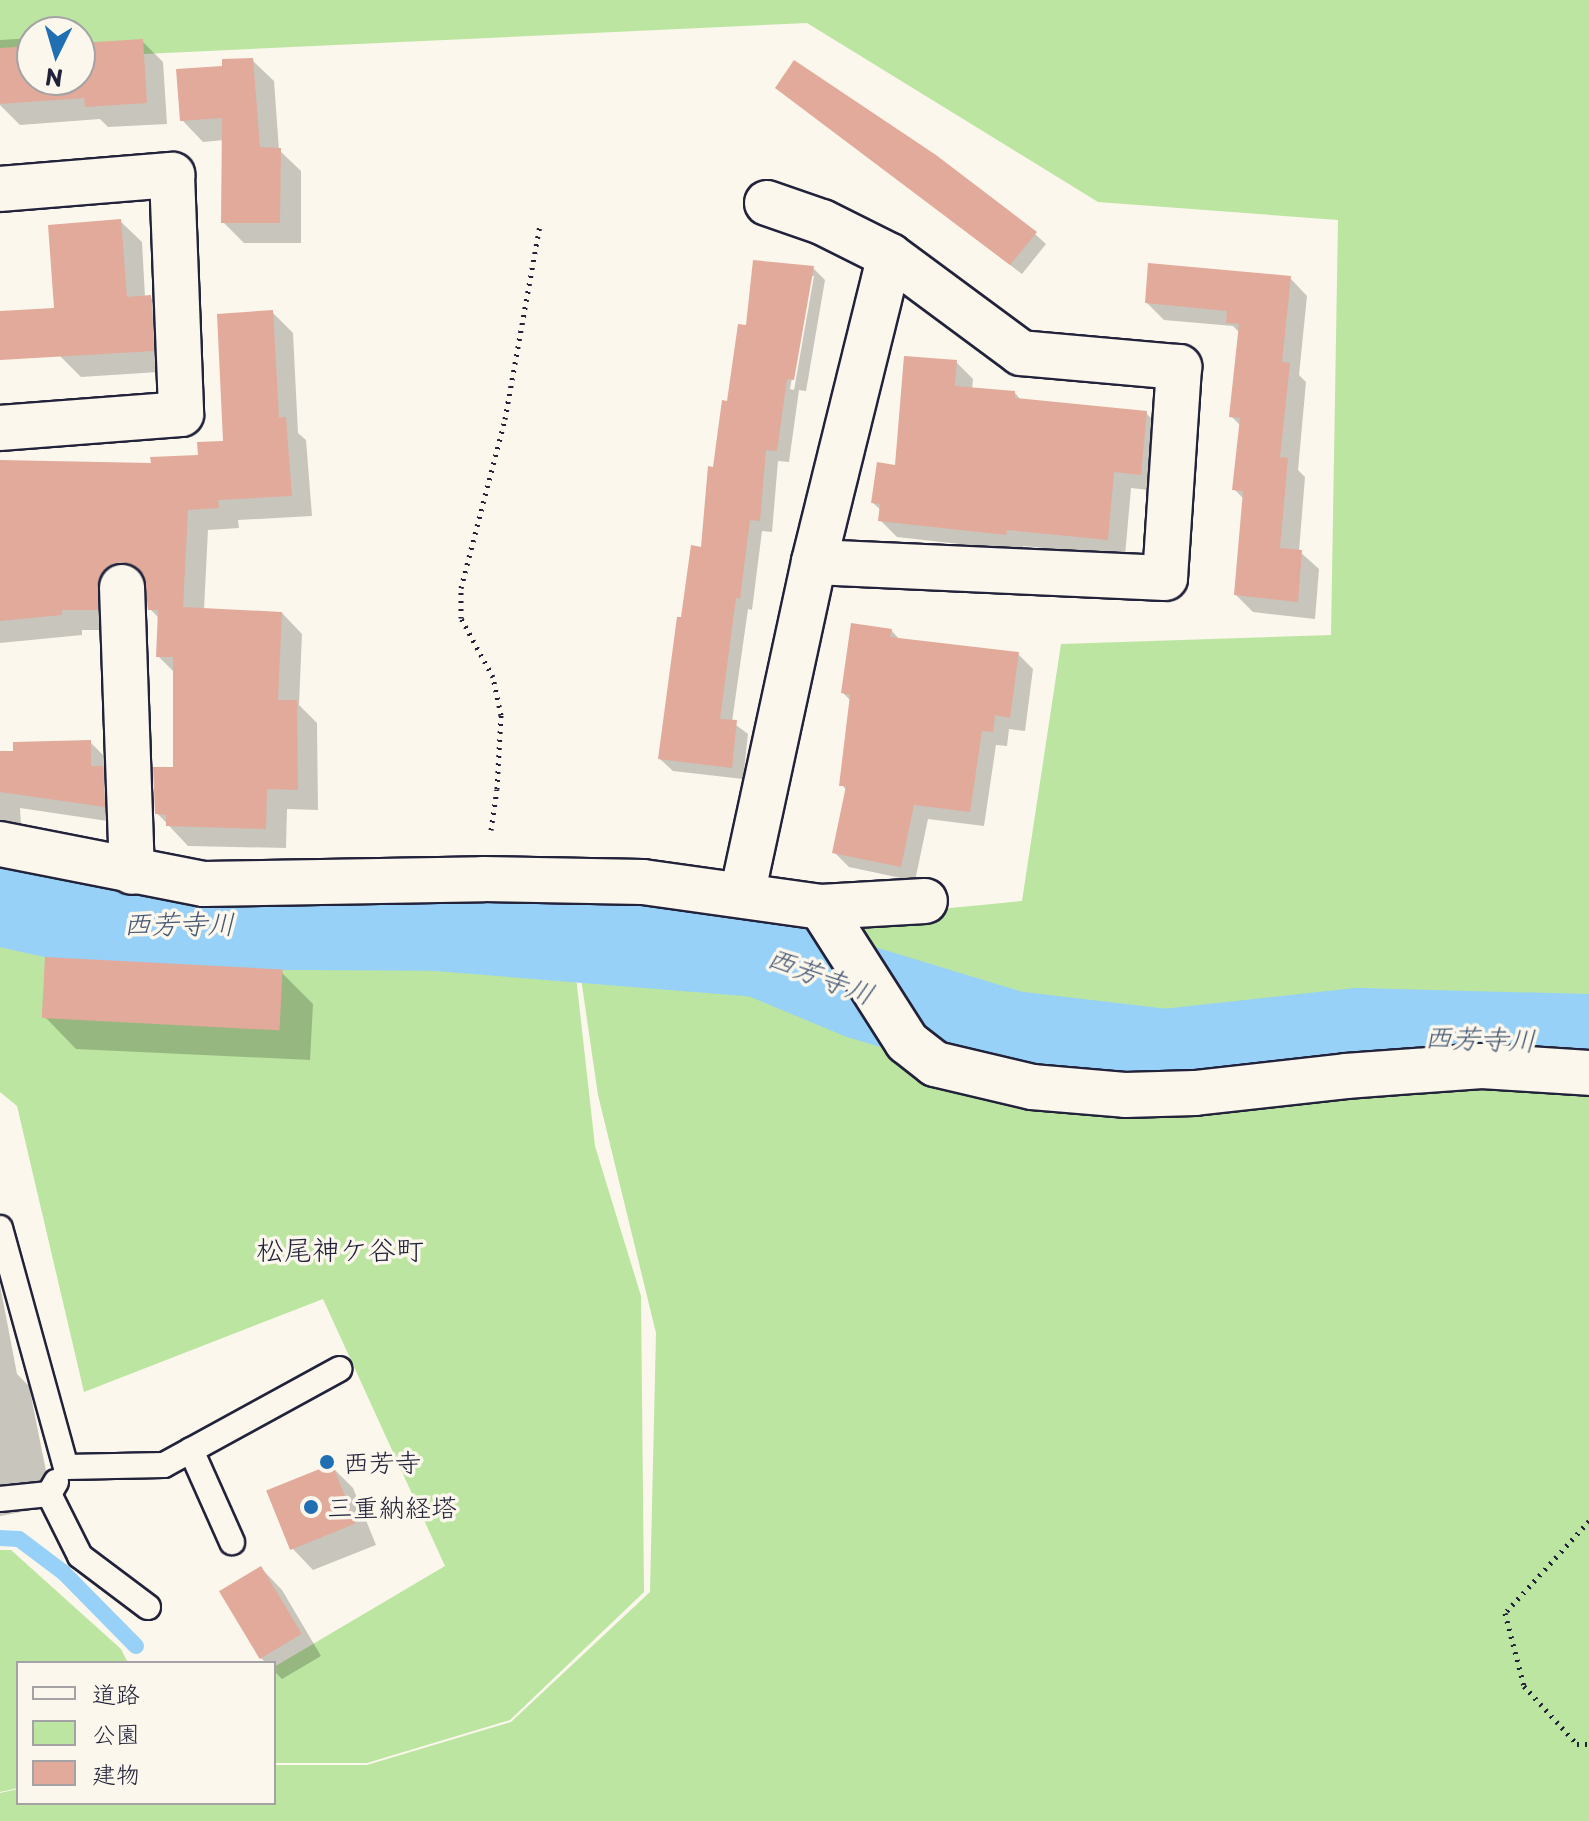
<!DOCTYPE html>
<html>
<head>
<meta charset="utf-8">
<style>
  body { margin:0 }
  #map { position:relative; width:1589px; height:1821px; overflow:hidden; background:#fbf7ec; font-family:"Playpen Sans","Klee One",sans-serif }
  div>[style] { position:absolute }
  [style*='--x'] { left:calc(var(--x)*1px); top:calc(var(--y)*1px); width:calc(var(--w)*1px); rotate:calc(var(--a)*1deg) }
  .green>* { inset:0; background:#bce5a1 }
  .shadow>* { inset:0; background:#0003 }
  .stream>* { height:16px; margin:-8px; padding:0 8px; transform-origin:8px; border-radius:8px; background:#97d1f7 }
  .river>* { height:94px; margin:-47px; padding:0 47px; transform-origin:47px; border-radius:47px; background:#97d1f7 }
  .building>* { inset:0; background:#e2aa9b; transform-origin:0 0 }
  .path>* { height:5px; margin-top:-2.5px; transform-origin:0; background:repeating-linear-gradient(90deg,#22223b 0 2px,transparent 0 8px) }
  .roads { filter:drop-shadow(2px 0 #22223b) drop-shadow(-2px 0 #22223b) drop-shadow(0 2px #22223b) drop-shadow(0 -2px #22223b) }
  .service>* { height:24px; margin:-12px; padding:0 12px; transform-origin:12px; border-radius:12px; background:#fbf7ec }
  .minor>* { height:44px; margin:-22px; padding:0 22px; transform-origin:22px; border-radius:22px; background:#fbf7ec }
  .dots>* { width:22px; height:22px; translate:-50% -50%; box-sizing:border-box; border:4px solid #fbf7ec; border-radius:50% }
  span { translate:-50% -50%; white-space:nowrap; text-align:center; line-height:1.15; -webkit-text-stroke:7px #fbf7ec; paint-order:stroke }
  .poi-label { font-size:26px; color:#22223b }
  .left { translate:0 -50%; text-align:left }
  .water-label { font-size:28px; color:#455773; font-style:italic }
  .neighbourhood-label { font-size:28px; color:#22223b }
  .legend { position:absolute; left:16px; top:1661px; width:260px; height:144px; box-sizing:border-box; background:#fbf7ec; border:2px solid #a4a2a5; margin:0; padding:10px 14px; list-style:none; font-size:24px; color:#22223b }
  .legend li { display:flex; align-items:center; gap:16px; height:40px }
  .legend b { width:40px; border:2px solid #a4a2a5 }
  .north { position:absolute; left:16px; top:16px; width:80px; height:80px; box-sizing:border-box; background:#fbf7ec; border:2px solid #a4a2a5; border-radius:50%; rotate:185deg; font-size:22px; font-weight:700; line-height:32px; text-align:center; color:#22223b }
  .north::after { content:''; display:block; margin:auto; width:28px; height:36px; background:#1f6fb2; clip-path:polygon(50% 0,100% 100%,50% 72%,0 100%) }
</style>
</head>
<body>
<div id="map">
  <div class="green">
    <i style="clip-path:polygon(0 0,1589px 0,1589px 1821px,0 1821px,0 1793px,18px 1789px,18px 1803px,274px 1803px,274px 1765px,367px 1765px,511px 1722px,650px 1592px,656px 1333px,598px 1095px,576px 944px,1022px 901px,1061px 644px,1331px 635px,1338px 220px,1098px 202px,807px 23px,80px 57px,80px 32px,32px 32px,32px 59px,0 61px)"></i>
    <i style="clip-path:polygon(0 930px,100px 947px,255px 952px,573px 950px,595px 1146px,641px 1296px,644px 1592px,510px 1720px,367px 1763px,274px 1763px,274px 1667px,445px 1566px,323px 1299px,84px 1392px,17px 1106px,0 1092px)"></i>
    <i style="clip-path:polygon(0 1550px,11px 1550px,121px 1649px,128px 1663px,18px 1663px,18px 1788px,0 1792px)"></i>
  </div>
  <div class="shadow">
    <i style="clip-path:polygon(32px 38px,32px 80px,80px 80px,80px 45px,142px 41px,163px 62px,167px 124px,108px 127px,100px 119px,20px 125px,0 105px,0 40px)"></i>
    <i style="clip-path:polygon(252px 60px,274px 81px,279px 150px,301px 171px,301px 243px,244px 243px,223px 222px,224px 140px,203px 142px,182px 120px,224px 68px)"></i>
    <i style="clip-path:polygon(777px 87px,1035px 234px,1046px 244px,1022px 274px)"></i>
    <i style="clip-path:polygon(120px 221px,142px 242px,145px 297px,150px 297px,171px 318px,174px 371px,81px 377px,59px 355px)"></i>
    <i style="clip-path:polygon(evenodd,813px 268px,825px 280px,806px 391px,799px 390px,789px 462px,778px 461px,772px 532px,762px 531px,752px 610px,748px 609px,732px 722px,748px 734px,743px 779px,673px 771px,660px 759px,683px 619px,703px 549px,714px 469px,747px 327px,813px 268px,810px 276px,814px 276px,794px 390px,790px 389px,810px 276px)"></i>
    <i style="clip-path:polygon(1290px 278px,1307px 296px,1299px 375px,1306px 382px,1298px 470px,1305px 477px,1299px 551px,1319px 569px,1315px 619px,1253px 612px,1236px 595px,1244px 499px,1234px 489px,1241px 426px,1231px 416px,1240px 333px,1233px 326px,1164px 320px,1147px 303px)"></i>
    <i style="clip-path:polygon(272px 312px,293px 333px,298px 433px,306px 440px,312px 516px,238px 520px,239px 528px,208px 530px,204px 610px,282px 613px,302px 634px,299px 705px,317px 723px,318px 810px,287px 809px,286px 848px,188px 846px,157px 813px,175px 769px,175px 673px,158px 656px,160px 619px,150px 609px,148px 583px,142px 582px,118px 630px,82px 630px,82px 635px,0 643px,0 494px,200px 457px,226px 443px)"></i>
    <i style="clip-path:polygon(956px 362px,973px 379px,972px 390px,1015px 393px,1021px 400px,1146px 413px,1163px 430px,1157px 491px,1131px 488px,1125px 556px,1023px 546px,1023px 551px,897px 537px,880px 520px,882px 511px,873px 503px)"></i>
    <i style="clip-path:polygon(891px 630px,901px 641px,1018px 654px,1033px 669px,1025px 731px,1009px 729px,1007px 746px,996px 745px,984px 826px,928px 819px,915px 881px,849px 867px,834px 852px,847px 791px,842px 785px,851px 701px,843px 693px)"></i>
    <i style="clip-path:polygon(90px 742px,107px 759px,121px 823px,20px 808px,21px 825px,0 822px,0 753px)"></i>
    <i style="clip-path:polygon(282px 973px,313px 1004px,310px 1060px,76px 1049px,45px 1017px)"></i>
    <i style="clip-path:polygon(0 1285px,17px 1374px,29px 1386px,53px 1506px,0 1516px)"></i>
    <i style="clip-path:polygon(332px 1467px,353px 1488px,376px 1545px,313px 1570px,292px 1548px)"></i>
    <i style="clip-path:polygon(261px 1568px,282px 1590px,321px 1656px,282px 1679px,274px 1671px,274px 1663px,266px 1663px,261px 1658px,222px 1591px)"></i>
  </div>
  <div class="stream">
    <i style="--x:0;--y:1538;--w:19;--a:3"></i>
    <i style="--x:19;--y:1539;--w:55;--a:36.9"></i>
    <i style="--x:63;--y:1572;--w:104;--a:45.4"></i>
  </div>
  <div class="river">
    <i style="--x:0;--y:899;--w:107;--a:12.5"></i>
    <i style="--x:104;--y:922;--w:332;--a:0.3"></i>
    <i style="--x:436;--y:924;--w:325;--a:4.6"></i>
    <i style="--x:760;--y:950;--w:109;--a:22.6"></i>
    <i style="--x:861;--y:992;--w:158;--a:16.9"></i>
    <i style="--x:1012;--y:1038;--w:154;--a:6.7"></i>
    <i style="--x:1165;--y:1056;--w:194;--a:-6.2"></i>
    <i style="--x:1358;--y:1035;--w:231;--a:1.5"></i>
  </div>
  <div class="building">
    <i style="clip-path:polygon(143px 39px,147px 103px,85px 107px,84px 98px,0 104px,0 48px,32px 46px,32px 80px,80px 80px,80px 43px)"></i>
    <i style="clip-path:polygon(253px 58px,260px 147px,281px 148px,280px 223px,221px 223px,222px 118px,180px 121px,176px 69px,222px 66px,222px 59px)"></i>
    <i style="clip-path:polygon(794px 60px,936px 155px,1037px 232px,1010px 265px,775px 88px)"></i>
    <i style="clip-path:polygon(121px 219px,127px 297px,151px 295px,154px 351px,0 360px,0 311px,54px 308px,48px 225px)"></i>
    <i style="clip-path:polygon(753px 260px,814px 266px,794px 380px,787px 379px,777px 451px,766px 450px,760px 521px,750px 520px,740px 599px,736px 598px,720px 719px,737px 720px,732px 768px,658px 759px,677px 617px,681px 617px,691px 545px,701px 547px,708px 466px,713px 467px,722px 400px,727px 401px,738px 324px,746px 325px)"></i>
    <i style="clip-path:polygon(1148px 263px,1291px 276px,1282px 362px,1290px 363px,1280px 457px,1288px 458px,1280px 548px,1302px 550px,1298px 602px,1234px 595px,1243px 491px,1232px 490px,1240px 418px,1229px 417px,1239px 324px,1226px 323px,1227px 311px,1145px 303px)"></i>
    <i style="clip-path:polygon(273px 310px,279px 418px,286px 417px,292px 496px,218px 500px,219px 508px,188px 510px,183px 607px,282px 612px,278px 700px,297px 700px,298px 790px,267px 789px,266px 829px,166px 826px,166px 815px,155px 814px,153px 767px,173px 767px,173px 657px,156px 657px,158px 610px,148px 610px,144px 574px,133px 565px,120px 562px,108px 566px,100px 576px,98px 610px,62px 610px,62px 615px,0 621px,0 460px,151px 463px,150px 457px,198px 455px,197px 442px,223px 441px,217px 314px)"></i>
    <i style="clip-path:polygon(904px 356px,957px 360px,955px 386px,1015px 391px,1015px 398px,1147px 411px,1141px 475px,1114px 472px,1108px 540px,1007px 530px,1006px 535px,878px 521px,880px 504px,871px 503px,877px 462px,895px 465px)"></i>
    <i style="clip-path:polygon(851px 623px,892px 629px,890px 637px,1019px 652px,1010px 718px,995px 715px,993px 732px,982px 731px,970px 812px,914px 805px,901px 867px,832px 853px,846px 786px,839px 786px,850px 695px,841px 693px)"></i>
    <i style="clip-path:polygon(91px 740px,91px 766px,103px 766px,105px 807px,0 792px,0 751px,13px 751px,13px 742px)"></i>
    <i style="left:45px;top:957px;width:238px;height:61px;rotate:3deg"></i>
    <i style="left:332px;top:1464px;width:64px;height:71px;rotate:68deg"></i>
    <i style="left:261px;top:1566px;width:79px;height:49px;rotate:59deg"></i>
  </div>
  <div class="path">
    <i style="--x:491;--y:830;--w:41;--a:-81.7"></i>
    <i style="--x:497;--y:789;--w:74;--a:-86.9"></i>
    <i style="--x:501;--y:715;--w:39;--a:-102"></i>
    <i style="--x:493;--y:677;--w:67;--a:-118.5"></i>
    <i style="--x:461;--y:618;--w:30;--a:-90"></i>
    <i style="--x:461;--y:588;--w:175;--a:-75.4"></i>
    <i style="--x:505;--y:419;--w:198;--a:-79.8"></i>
    <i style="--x:1589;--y:1521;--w:125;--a:132.4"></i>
    <i style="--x:1505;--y:1613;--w:75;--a:75.4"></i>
    <i style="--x:1524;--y:1686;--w:79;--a:47.6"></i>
    <i style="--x:1577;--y:1744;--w:12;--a:0"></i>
  </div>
  <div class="roads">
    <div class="service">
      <i style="--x:0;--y:1228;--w:248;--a:74.6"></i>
      <i style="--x:66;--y:1467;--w:98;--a:-1.2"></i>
      <i style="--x:164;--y:1465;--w:200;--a:-28.7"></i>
      <i style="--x:191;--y:1450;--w:101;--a:66"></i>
      <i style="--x:49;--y:1494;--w:69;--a:63.4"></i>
      <i style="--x:80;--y:1556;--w:85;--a:36.9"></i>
      <i style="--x:0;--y:1499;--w:49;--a:-5.8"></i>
      <i style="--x:49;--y:1494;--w:14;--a:-60"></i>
    </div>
    <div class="minor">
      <i style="--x:0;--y:189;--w:173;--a:-4.7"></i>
      <i style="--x:172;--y:175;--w:239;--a:87.8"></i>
      <i style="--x:181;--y:414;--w:182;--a:175.6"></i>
      <i style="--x:767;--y:203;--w:58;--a:19.1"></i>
      <i style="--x:822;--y:222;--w:76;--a:26.6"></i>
      <i style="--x:122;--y:587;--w:285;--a:88"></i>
      <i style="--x:0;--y:844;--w:208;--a:11.1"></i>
      <i style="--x:204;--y:884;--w:279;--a:-1"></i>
      <i style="--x:483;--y:879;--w:160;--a:1.1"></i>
      <i style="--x:643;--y:882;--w:180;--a:8"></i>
      <i style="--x:821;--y:907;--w:104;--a:-3.3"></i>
      <i style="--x:742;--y:895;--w:341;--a:-77.8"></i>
      <i style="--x:814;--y:562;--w:315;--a:-76.1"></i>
      <i style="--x:890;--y:256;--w:163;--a:36.5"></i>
      <i style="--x:1021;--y:353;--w:159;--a:5.1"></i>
      <i style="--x:1179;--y:367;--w:211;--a:93.8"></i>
      <i style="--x:1165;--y:578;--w:351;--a:-177.4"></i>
      <i style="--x:821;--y:907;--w:160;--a:57.5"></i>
      <i style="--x:907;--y:1042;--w:36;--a:38"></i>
      <i style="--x:935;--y:1064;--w:100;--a:13.3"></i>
      <i style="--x:1032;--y:1087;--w:93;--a:4.9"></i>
      <i style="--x:1125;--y:1095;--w:70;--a:-1.6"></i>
      <i style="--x:1195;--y:1093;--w:152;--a:-6.4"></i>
      <i style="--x:1346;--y:1076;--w:136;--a:-4.2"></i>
      <i style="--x:1482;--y:1066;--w:107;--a:3.7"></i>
    </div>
  </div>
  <div class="dots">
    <i style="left:327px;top:1462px;background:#1f6fb2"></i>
    <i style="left:311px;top:1507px;background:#1f6fb2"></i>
  </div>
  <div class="poi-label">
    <span class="left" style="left:343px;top:1462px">西芳寺</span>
    <span class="left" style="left:327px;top:1507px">三重納経塔</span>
  </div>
  <div class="water-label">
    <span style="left:179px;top:923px">西芳寺川</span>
    <span style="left:821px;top:975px;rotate:21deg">西芳寺川</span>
    <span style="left:1480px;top:1038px;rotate:2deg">西芳寺川</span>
  </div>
  <div class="neighbourhood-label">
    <span style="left:340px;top:1249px">松尾神ケ谷町</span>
  </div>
  <ul class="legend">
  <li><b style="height:10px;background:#fbf7ec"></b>道路</li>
  <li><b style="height:22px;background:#bce5a1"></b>公園</li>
  <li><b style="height:22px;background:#e2aa9b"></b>建物</li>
  </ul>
  <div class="north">N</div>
</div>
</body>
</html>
